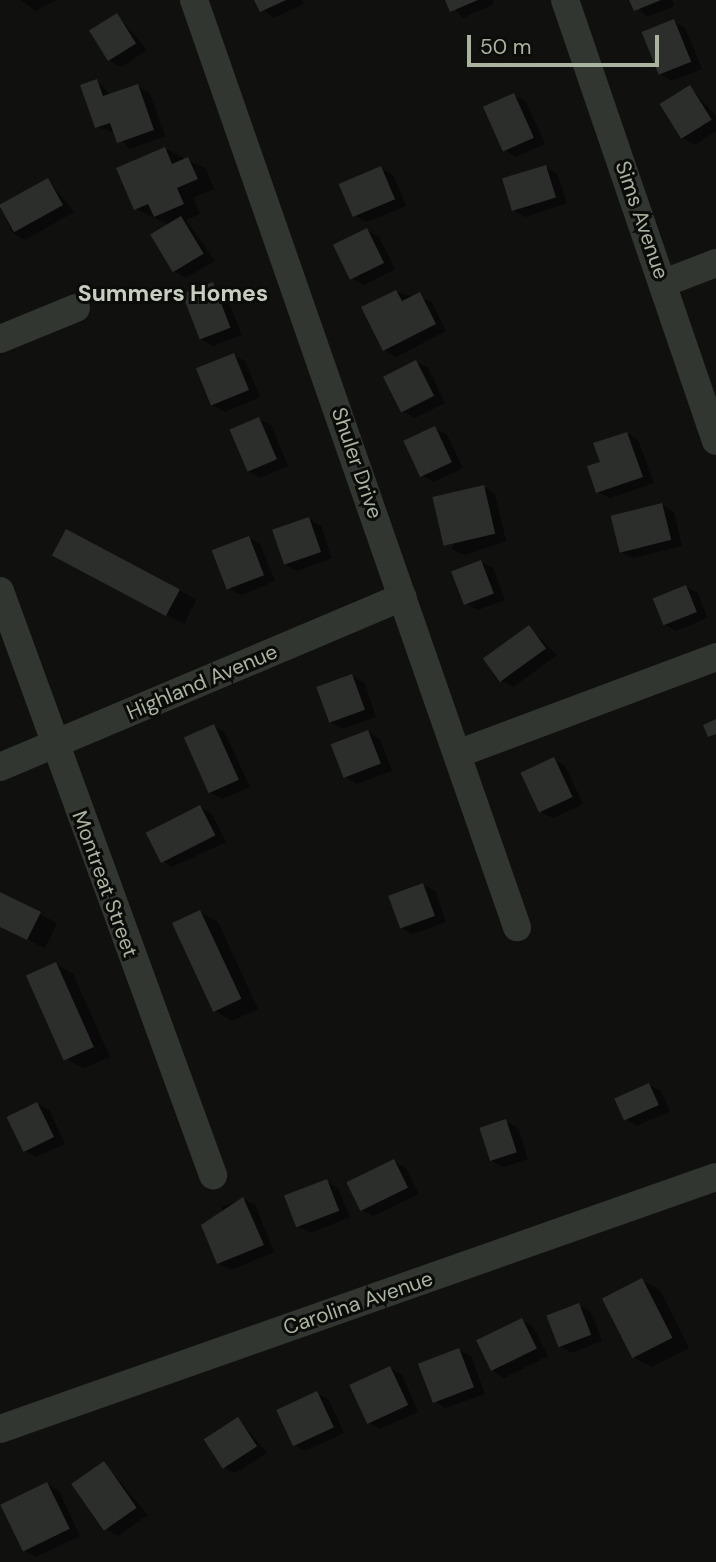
<!DOCTYPE html>
<html>
<head>
<meta charset="utf-8">
<style>
  body { margin:0 }
  #map { position:relative; width:716px; height:1562px; overflow:hidden; background:#10110f; font-family:"DM Sans",sans-serif }
  div>[style] { position:absolute }
  [style*='--x'] { left:calc(var(--x)*1px); top:calc(var(--y)*1px); width:calc(var(--w)*1px); rotate:calc(var(--a)*1deg) }
  .shadow>* { inset:0; background:#0007 }
  .building>* { inset:0; background:#2b2e2a; transform-origin:0 0 }
  .minor>* { height:28px; margin:-14px; padding:0 14px; transform-origin:14px; border-radius:14px; background:#323630 }
  span { translate:-50% -50%; white-space:nowrap; text-align:center; line-height:1.15; -webkit-text-stroke:6px #0b0c0a; paint-order:stroke }
  .street-label { font-size:21px; color:#a8b3a0 }
  .neighbourhood-label { font-size:23px; color:#c7cec1; font-weight:700 }
  .scale { position:absolute; left:467px; top:35px; width:192px; height:32px; box-sizing:border-box; border:4px solid #a8b3a0; border-top:0; padding-left:9px; font-size:21px; line-height:24px; white-space:nowrap; color:#a8b3a0; -webkit-text-stroke:5px #0b0c0a; paint-order:stroke }
</style>
</head>
<body>
<div id="map">
  <div class="shadow">
    <i style="clip-path:polygon(21px 0,56px 0,35px 11px)"></i>
    <i style="clip-path:polygon(256px 0,302px 0,304px 4px,273px 18px)"></i>
    <i style="clip-path:polygon(447px 0,492px 0,494px 4px,463px 18px)"></i>
    <i style="clip-path:polygon(631px 0,672px 0,674px 6px,647px 17px)"></i>
    <i style="clip-path:polygon(117px 15px,147px 50px,121px 67px,109px 60px)"></i>
    <i style="clip-path:polygon(674px 21px,685px 28px,702px 69px,672px 81px,660px 74px)"></i>
    <i style="clip-path:polygon(97px 81px,111px 95px,138px 86px,150px 93px,165px 136px,130px 149px,115px 132px,96px 127px)"></i>
    <i style="clip-path:polygon(690px 87px,716px 116px,716px 131px,695px 145px,683px 138px)"></i>
    <i style="clip-path:polygon(514px 95px,526px 102px,545px 144px,516px 157px,505px 150px)"></i>
    <i style="clip-path:polygon(164px 148px,206px 169px,214px 189px,193px 198px,200px 214px,186px 220px,215px 261px,185px 278px,174px 271px,170px 225px,136px 209px)"></i>
    <i style="clip-path:polygon(546px 167px,557px 174px,567px 203px,526px 217px,514px 211px)"></i>
    <i style="clip-path:polygon(381px 168px,393px 175px,406px 206px,366px 222px,354px 215px)"></i>
    <i style="clip-path:polygon(48px 180px,74px 212px,25px 240px,13px 233px,0 208px)"></i>
    <i style="clip-path:polygon(367px 230px,379px 237px,395px 269px,364px 285px,352px 278px)"></i>
    <i style="clip-path:polygon(212px 284px,224px 291px,242px 335px,213px 346px,201px 339px)"></i>
    <i style="clip-path:polygon(396px 292px,431px 301px,446px 331px,396px 357px,384px 350px)"></i>
    <i style="clip-path:polygon(233px 355px,245px 361px,260px 397px,225px 412px,213px 405px)"></i>
    <i style="clip-path:polygon(416px 362px,428px 368px,445px 403px,415px 418px,403px 411px)"></i>
    <i style="clip-path:polygon(259px 419px,271px 425px,288px 466px,260px 478px,248px 471px)"></i>
    <i style="clip-path:polygon(435px 428px,447px 435px,463px 468px,433px 482px,422px 475px)"></i>
    <i style="clip-path:polygon(627px 433px,638px 440px,654px 483px,610px 498px,598px 492px)"></i>
    <i style="clip-path:polygon(484px 487px,495px 494px,506px 541px,464px 555px,452px 549px)"></i>
    <i style="clip-path:polygon(662px 505px,674px 512px,682px 546px,633px 558px,621px 552px)"></i>
    <i style="clip-path:polygon(309px 519px,321px 526px,332px 558px,297px 571px,285px 564px)"></i>
    <i style="clip-path:polygon(249px 538px,260px 544px,275px 581px,241px 595px,229px 588px)"></i>
    <i style="clip-path:polygon(481px 562px,493px 568px,505px 600px,478px 610px,466px 604px)"></i>
    <i style="clip-path:polygon(72px 565px,179px 590px,196px 600px,184px 624px)"></i>
    <i style="clip-path:polygon(686px 587px,698px 593px,707px 618px,676px 631px,664px 624px)"></i>
    <i style="clip-path:polygon(529px 627px,557px 655px,513px 687px,501px 680px)"></i>
    <i style="clip-path:polygon(352px 676px,364px 682px,376px 717px,342px 729px,330px 722px)"></i>
    <i style="clip-path:polygon(214px 726px,225px 733px,250px 787px,222px 799px,210px 792px)"></i>
    <i style="clip-path:polygon(368px 732px,380px 739px,392px 771px,357px 784px,345px 777px)"></i>
    <i style="clip-path:polygon(554px 759px,565px 766px,583px 804px,553px 818px,541px 812px)"></i>
    <i style="clip-path:polygon(200px 807px,212px 814px,226px 842px,172px 867px,161px 860px)"></i>
    <i style="clip-path:polygon(423px 884px,435px 891px,446px 922px,412px 934px,400px 927px)"></i>
    <i style="clip-path:polygon(0 894px,57px 923px,45px 948px,0 927px)"></i>
    <i style="clip-path:polygon(200px 912px,218px 922px,258px 1009px,232px 1021px,214px 1010px)"></i>
    <i style="clip-path:polygon(56px 964px,73px 974px,110px 1057px,83px 1068px,65px 1058px)"></i>
    <i style="clip-path:polygon(649px 1085px,661px 1091px,670px 1111px,637px 1126px,625px 1119px)"></i>
    <i style="clip-path:polygon(37px 1103px,49px 1110px,65px 1144px,36px 1157px,24px 1150px)"></i>
    <i style="clip-path:polygon(506px 1121px,518px 1128px,528px 1159px,503px 1167px,491px 1160px)"></i>
    <i style="clip-path:polygon(394px 1161px,406px 1168px,419px 1194px,373px 1216px,362px 1210px)"></i>
    <i style="clip-path:polygon(326px 1181px,338px 1188px,350px 1217px,310px 1233px,298px 1226px)"></i>
    <i style="clip-path:polygon(243px 1199px,255px 1205px,274px 1252px,231px 1270px,219px 1263px,222px 1207px)"></i>
    <i style="clip-path:polygon(642px 1280px,660px 1290px,689px 1348px,651px 1367px,633px 1357px)"></i>
    <i style="clip-path:polygon(579px 1305px,591px 1312px,602px 1341px,572px 1353px,560px 1346px)"></i>
    <i style="clip-path:polygon(522px 1320px,533px 1327px,548px 1356px,504px 1378px,493px 1371px)"></i>
    <i style="clip-path:polygon(459px 1350px,471px 1356px,485px 1394px,445px 1408px,434px 1401px)"></i>
    <i style="clip-path:polygon(390px 1368px,402px 1375px,418px 1412px,380px 1429px,368px 1422px)"></i>
    <i style="clip-path:polygon(317px 1393px,329px 1400px,344px 1433px,305px 1451px,293px 1444px)"></i>
    <i style="clip-path:polygon(238px 1419px,267px 1453px,235px 1473px,223px 1467px)"></i>
    <i style="clip-path:polygon(104px 1463px,148px 1515px,118px 1536px,106px 1529px)"></i>
    <i style="clip-path:polygon(47px 1484px,59px 1491px,80px 1536px,36px 1557px,24px 1550px)"></i>
  </div>
  <div class="building">
    <i style="clip-path:polygon(254px 0,286px 0,260px 12px)"></i>
    <i style="clip-path:polygon(445px 0,478px 0,450px 12px)"></i>
    <i style="clip-path:polygon(629px 0,661px 0,634px 11px)"></i>
    <i style="left:117px;top:13px;width:36px;height:33px;rotate:58deg"></i>
    <i style="left:674px;top:19px;width:46px;height:35px;rotate:68deg"></i>
    <i style="clip-path:polygon(97px 79px,103px 96px,138px 84px,154px 130px,117px 143px,110px 123px,95px 128px,80px 85px)"></i>
    <i style="left:690px;top:85px;width:41px;height:36px;rotate:58deg"></i>
    <i style="left:514px;top:93px;width:49px;height:34px;rotate:66deg"></i>
    <i style="clip-path:polygon(165px 147px,172px 164px,188px 157px,198px 179px,177px 188px,184px 204px,154px 217px,148px 204px,134px 210px,116px 168px)"></i>
    <i style="left:546px;top:165px;width:34px;height:46px;rotate:73deg"></i>
    <i style="left:381px;top:166px;width:36px;height:46px;rotate:67deg"></i>
    <i style="left:48px;top:178px;width:31px;height:56px;rotate:61deg"></i>
    <i style="left:181px;top:216px;width:44px;height:36px;rotate:59deg"></i>
    <i style="left:367px;top:228px;width:39px;height:38px;rotate:64deg"></i>
    <i style="left:213px;top:282px;width:49px;height:33px;rotate:69deg"></i>
    <i style="clip-path:polygon(396px 290px,402px 301px,420px 292px,436px 324px,383px 351px,361px 307px)"></i>
    <i style="left:234px;top:353px;width:40px;height:41px;rotate:68deg"></i>
    <i style="left:416px;top:360px;width:40px;height:37px;rotate:63deg"></i>
    <i style="left:259px;top:417px;width:46px;height:32px;rotate:67deg"></i>
    <i style="left:435px;top:426px;width:40px;height:35px;rotate:65deg"></i>
    <i style="clip-path:polygon(627px 432px,643px 477px,596px 493px,587px 466px,600px 462px,593px 443px)"></i>
    <i style="left:484px;top:485px;width:50px;height:53px;rotate:77deg"></i>
    <i style="left:662px;top:503px;width:38px;height:53px;rotate:76deg"></i>
    <i style="left:309px;top:517px;width:37px;height:39px;rotate:71deg"></i>
    <i style="left:66px;top:529px;width:129px;height:30px;rotate:28deg"></i>
    <i style="left:249px;top:536px;width:42px;height:40px;rotate:69deg"></i>
    <i style="left:481px;top:560px;width:36px;height:32px;rotate:69deg"></i>
    <i style="left:686px;top:585px;width:29px;height:36px;rotate:68deg"></i>
    <i style="left:529px;top:625px;width:29px;height:57px;rotate:54deg"></i>
    <i style="left:352px;top:674px;width:38px;height:38px;rotate:70deg"></i>
    <i style="clip-path:polygon(716px 719px,716px 734px,708px 737px,703px 725px)"></i>
    <i style="left:214px;top:724px;width:61px;height:33px;rotate:66deg"></i>
    <i style="left:368px;top:730px;width:36px;height:40px;rotate:69deg"></i>
    <i style="left:554px;top:757px;width:44px;height:37px;rotate:65deg"></i>
    <i style="left:200px;top:805px;width:34px;height:61px;rotate:63deg"></i>
    <i style="left:423px;top:883px;width:35px;height:37px;rotate:70deg"></i>
    <i style="clip-path:polygon(0 892px,41px 912px,27px 940px,0 927px)"></i>
    <i style="left:200px;top:910px;width:98px;height:31px;rotate:65deg"></i>
    <i style="left:56px;top:962px;width:93px;height:33px;rotate:66deg"></i>
    <i style="left:649px;top:1083px;width:24px;height:38px;rotate:66deg"></i>
    <i style="left:37px;top:1102px;width:39px;height:34px;rotate:64deg"></i>
    <i style="left:506px;top:1119px;width:35px;height:28px;rotate:72deg"></i>
    <i style="left:394px;top:1159px;width:32px;height:53px;rotate:64deg"></i>
    <i style="left:327px;top:1179px;width:34px;height:46px;rotate:69deg"></i>
    <i style="clip-path:polygon(243px 1197px,264px 1245px,217px 1264px,201px 1225px)"></i>
    <i style="left:642px;top:1278px;width:67px;height:45px;rotate:63deg"></i>
    <i style="left:579px;top:1303px;width:34px;height:35px;rotate:69deg"></i>
    <i style="left:522px;top:1318px;width:34px;height:51px;rotate:64deg"></i>
    <i style="left:459px;top:1348px;width:42px;height:44px;rotate:69deg"></i>
    <i style="left:390px;top:1366px;width:43px;height:45px;rotate:65deg"></i>
    <i style="left:317px;top:1391px;width:40px;height:45px;rotate:65deg"></i>
    <i style="left:238px;top:1417px;width:35px;height:41px;rotate:57deg"></i>
    <i style="left:104px;top:1461px;width:57px;height:40px;rotate:55deg"></i>
    <i style="left:47px;top:1482px;width:52px;height:52px;rotate:64deg"></i>
  </div>
  <div class="minor">
    <i style="--x:194;--y:0;--w:982;--a:70.79"></i>
    <i style="--x:565;--y:0;--w:466;--a:71.1"></i>
    <i style="--x:664;--y:283;--w:56;--a:-21"></i>
    <i style="--x:0;--y:339;--w:82;--a:-22.2"></i>
    <i style="--x:0;--y:591;--w:622;--a:69.96"></i>
    <i style="--x:457;--y:754;--w:277;--a:-20.5"></i>
    <i style="--x:0;--y:767;--w:437;--a:-22.9"></i>
    <i style="--x:0;--y:1429;--w:759;--a:-19.39"></i>
  </div>
  <div class="street-label">
    <span style="left:642px;top:220px;rotate:71deg">Sims Avenue</span>
    <span style="left:357px;top:463px;rotate:71deg">Shuler Drive</span>
    <span style="left:202px;top:682px;rotate:-23deg">Highland Avenue</span>
    <span style="left:105px;top:884px;rotate:70deg">Montreat Street</span>
    <span style="left:358px;top:1303px;rotate:-19deg">Carolina Avenue</span>
  </div>
  <div class="neighbourhood-label">
    <span style="left:173px;top:293px">Summers Homes</span>
  </div>
  <div class="scale">50 m</div>
</div>
</body>
</html>
